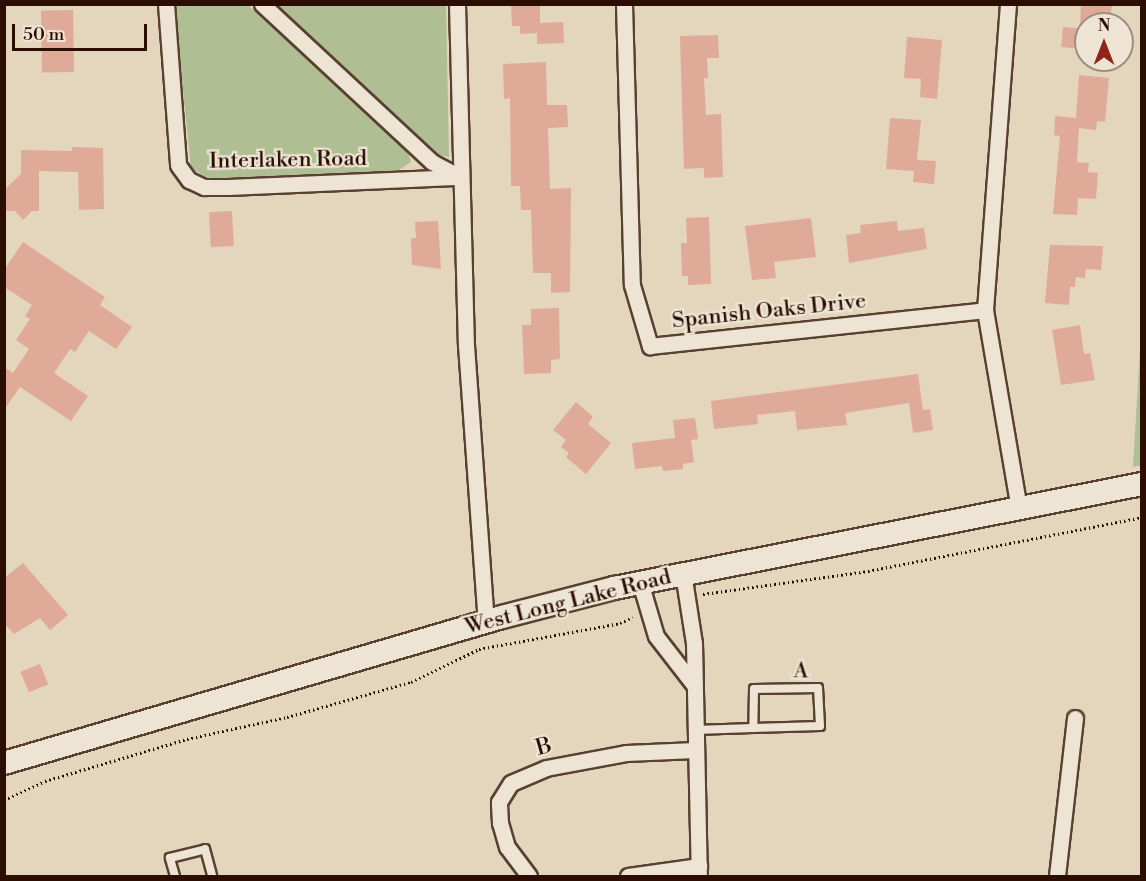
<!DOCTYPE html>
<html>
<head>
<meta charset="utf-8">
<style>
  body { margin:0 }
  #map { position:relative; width:1146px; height:881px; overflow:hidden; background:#e3d6bd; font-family:"Libre Bodoni",serif }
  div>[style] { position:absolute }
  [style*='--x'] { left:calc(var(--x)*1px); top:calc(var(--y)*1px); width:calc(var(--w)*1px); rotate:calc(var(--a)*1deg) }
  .green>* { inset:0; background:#b0be94 }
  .building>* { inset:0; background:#e0aa98; transform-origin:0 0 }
  .path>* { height:3px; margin-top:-1.5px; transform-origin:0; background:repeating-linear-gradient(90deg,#2b0e01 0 1.5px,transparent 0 4.5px) }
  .roads { filter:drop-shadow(2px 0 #594030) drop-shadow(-2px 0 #594030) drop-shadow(0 2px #594030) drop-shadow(0 -2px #594030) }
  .service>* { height:8px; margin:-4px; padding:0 4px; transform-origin:4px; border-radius:4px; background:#ede4d4 }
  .minor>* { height:15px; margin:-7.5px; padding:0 7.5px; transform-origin:7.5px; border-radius:7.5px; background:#ede4d4 }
  .secondary>* { height:22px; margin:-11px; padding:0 11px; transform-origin:11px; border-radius:11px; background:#ede4d4 }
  span { translate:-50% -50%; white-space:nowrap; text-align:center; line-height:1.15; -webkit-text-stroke:4.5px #ede4d4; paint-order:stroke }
  .street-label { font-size:22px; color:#2b0e01 }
  .frame { position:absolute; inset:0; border:6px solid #2b0e01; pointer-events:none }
  .north { position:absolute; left:1074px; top:12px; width:60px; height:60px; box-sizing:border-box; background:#ede4d4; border:2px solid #9f8e80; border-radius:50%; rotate:0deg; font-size:16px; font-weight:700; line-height:24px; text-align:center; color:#2b0e01 }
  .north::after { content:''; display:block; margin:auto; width:21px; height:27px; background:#8f2418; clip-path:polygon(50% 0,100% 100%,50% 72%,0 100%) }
  .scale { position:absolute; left:12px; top:24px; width:135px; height:27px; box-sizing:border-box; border:3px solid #2b0e01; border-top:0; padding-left:8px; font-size:18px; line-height:21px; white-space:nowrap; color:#2b0e01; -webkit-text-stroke:4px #ede4d4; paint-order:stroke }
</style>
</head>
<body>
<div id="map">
  <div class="green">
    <i style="clip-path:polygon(174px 5px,248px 5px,407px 149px,411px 162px,399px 170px,380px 172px,219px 181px,202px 175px,191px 167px)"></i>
    <i style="clip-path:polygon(276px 5px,446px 5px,449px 157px,439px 155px)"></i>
    <i style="clip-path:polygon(1141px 332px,1141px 465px,1133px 467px)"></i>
  </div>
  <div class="building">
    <i style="clip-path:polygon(511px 4px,540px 4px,540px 23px,563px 22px,564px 43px,537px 44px,537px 33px,520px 34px,520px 26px,512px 26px)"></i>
    <i style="clip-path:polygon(1081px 4px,1112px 4px,1110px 21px,1080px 24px)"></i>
    <i style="left:73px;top:10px;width:62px;height:32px;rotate:89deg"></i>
    <i style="left:1063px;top:27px;width:23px;height:20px;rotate:5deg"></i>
    <i style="clip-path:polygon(718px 35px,719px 58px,707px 58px,708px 78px,704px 78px,706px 115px,721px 114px,723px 177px,704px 178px,704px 168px,684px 169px,680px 36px)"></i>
    <i style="clip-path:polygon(907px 37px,942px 40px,937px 99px,920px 97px,921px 79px,904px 78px)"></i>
    <i style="clip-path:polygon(546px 62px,547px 105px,567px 105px,568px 127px,548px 128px,550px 189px,571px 188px,570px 292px,551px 293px,551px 273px,533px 273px,531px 210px,521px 210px,520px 186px,511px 186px,510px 98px,504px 99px,503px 64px)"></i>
    <i style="clip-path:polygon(1079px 75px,1109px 78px,1105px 122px,1097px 121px,1096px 130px,1079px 128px,1077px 162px,1089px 163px,1088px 172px,1098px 173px,1096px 199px,1078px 198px,1077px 215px,1053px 214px,1060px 136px,1054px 135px,1055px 116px,1076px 118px)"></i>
    <i style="clip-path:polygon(890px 118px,921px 120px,917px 160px,936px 161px,934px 184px,913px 182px,914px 171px,886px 169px)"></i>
    <i style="clip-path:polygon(72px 147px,103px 148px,104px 209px,79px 210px,78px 172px,39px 171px,39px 211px,32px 211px,23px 220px,15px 211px,4px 211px,4px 190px,21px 174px,21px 150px,72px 151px)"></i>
    <i style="left:232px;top:211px;width:35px;height:23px;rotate:87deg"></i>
    <i style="clip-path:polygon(709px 217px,711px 284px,688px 285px,688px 276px,682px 276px,681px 243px,687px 243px,686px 218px)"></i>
    <i style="clip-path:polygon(811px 218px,816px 257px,774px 262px,776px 278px,752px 280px,745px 226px)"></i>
    <i style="clip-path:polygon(438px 221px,441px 269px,412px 265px,411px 238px,416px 238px,415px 222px)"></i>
    <i style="clip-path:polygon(897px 221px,898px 231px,924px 228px,927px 249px,849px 263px,846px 235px,861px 233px,860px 225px)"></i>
    <i style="clip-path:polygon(23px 242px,105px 297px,100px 305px,132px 327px,116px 349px,89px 331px,75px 352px,70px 349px,54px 373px,88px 396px,71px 421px,20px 387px,4px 410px,4px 367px,13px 373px,29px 349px,16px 340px,30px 319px,25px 316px,32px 305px,4px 287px,4px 270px)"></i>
    <i style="clip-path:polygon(1050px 245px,1103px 246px,1101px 270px,1086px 269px,1085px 278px,1076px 277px,1075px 287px,1070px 287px,1069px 305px,1045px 303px)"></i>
    <i style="clip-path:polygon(559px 308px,560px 359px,551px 360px,551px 373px,524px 374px,522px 325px,531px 325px,531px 309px)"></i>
    <i style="clip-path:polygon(1080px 325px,1084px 354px,1090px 353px,1095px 380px,1061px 385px,1052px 330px)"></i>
    <i style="clip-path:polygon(918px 374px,923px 410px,930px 409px,933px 430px,913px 433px,909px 403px,845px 413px,847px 425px,797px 430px,795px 411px,757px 415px,758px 424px,714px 429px,711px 401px)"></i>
    <i style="clip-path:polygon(576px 402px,593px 417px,588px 424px,611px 443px,586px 474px,566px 457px,569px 453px,561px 447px,566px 440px,553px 430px)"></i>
    <i style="clip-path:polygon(695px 418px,698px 439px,691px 440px,694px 462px,683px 464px,683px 469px,663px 471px,662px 466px,635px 469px,632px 443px,675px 438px,673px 420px)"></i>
    <i style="clip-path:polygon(23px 563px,68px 615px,50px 630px,40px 618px,14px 634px,4px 623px,4px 578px)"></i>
    <i style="left:40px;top:664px;width:22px;height:21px;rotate:68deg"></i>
  </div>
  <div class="path">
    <i style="--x:703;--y:594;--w:167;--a:-7.9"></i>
    <i style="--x:868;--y:571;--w:279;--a:-11.1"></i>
    <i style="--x:4;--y:800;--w:45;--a:-24.9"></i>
    <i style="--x:45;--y:781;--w:148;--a:-16.5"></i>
    <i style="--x:187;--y:739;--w:102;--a:-12.4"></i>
    <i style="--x:287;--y:717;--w:129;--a:-15.8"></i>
    <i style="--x:411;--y:682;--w:76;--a:-25.9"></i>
    <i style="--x:479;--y:649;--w:143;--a:-10.4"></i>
    <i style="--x:620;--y:623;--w:14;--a:-25"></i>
  </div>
  <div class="roads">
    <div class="service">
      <i style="--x:695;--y:730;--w:58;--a:-2"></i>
      <i style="--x:753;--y:728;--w:67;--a:-1.7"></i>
      <i style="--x:820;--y:726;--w:38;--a:-93"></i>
      <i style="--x:818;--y:688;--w:64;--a:179.1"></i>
      <i style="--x:754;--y:689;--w:39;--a:91"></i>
      <i style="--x:175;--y:876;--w:19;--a:-106"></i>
      <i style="--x:170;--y:858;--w:36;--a:-14"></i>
      <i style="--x:205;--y:849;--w:28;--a:75"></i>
    </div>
    <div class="minor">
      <i style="--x:166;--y:4;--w:161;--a:85.7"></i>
      <i style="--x:178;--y:165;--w:19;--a:54"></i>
      <i style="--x:189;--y:180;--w:17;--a:25"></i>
      <i style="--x:204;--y:187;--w:24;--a:0"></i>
      <i style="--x:228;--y:187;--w:232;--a:-2.5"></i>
      <i style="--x:262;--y:4;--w:232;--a:42.9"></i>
      <i style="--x:432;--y:162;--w:32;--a:28"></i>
      <i style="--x:457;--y:4;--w:341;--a:88.5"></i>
      <i style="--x:466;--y:345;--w:278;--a:85.9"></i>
      <i style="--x:624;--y:4;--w:281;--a:88.4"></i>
      <i style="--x:632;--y:285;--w:64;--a:73.6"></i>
      <i style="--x:650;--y:346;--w:337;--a:-6.1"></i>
      <i style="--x:1008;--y:4;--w:307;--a:94.3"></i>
      <i style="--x:985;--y:310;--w:201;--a:80.3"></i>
      <i style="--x:683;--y:573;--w:71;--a:81.1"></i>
      <i style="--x:694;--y:643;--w:233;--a:88.8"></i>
      <i style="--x:640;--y:582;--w:56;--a:73.5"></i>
      <i style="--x:656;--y:636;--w:62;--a:52.2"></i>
      <i style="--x:529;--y:876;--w:36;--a:-127"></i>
      <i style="--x:507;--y:847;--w:25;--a:-106"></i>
      <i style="--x:500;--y:823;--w:21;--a:-93"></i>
      <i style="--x:499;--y:802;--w:22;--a:-58"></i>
      <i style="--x:511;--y:783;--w:38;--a:-23"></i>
      <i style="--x:546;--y:768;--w:81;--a:-10.6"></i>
      <i style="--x:626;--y:753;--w:69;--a:-2.5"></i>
      <i style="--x:628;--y:876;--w:72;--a:-8"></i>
      <i style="--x:1057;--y:876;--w:159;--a:-83.5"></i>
    </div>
    <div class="secondary">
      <i style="--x:4;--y:763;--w:519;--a:-16.34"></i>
      <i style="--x:502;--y:617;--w:116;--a:-14.5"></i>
      <i style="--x:614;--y:588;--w:538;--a:-11.14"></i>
    </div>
  </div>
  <div class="street-label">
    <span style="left:288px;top:160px;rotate:-1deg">Interlaken Road</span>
    <span style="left:769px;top:311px;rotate:-6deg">Spanish Oaks Drive</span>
    <span style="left:568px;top:602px;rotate:-14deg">West Long Lake Road</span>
    <span style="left:801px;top:671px;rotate:1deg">A</span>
    <span style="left:544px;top:747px;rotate:-16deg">B</span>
  </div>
  <div class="frame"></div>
  <div class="north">N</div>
  <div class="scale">50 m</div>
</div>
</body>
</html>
